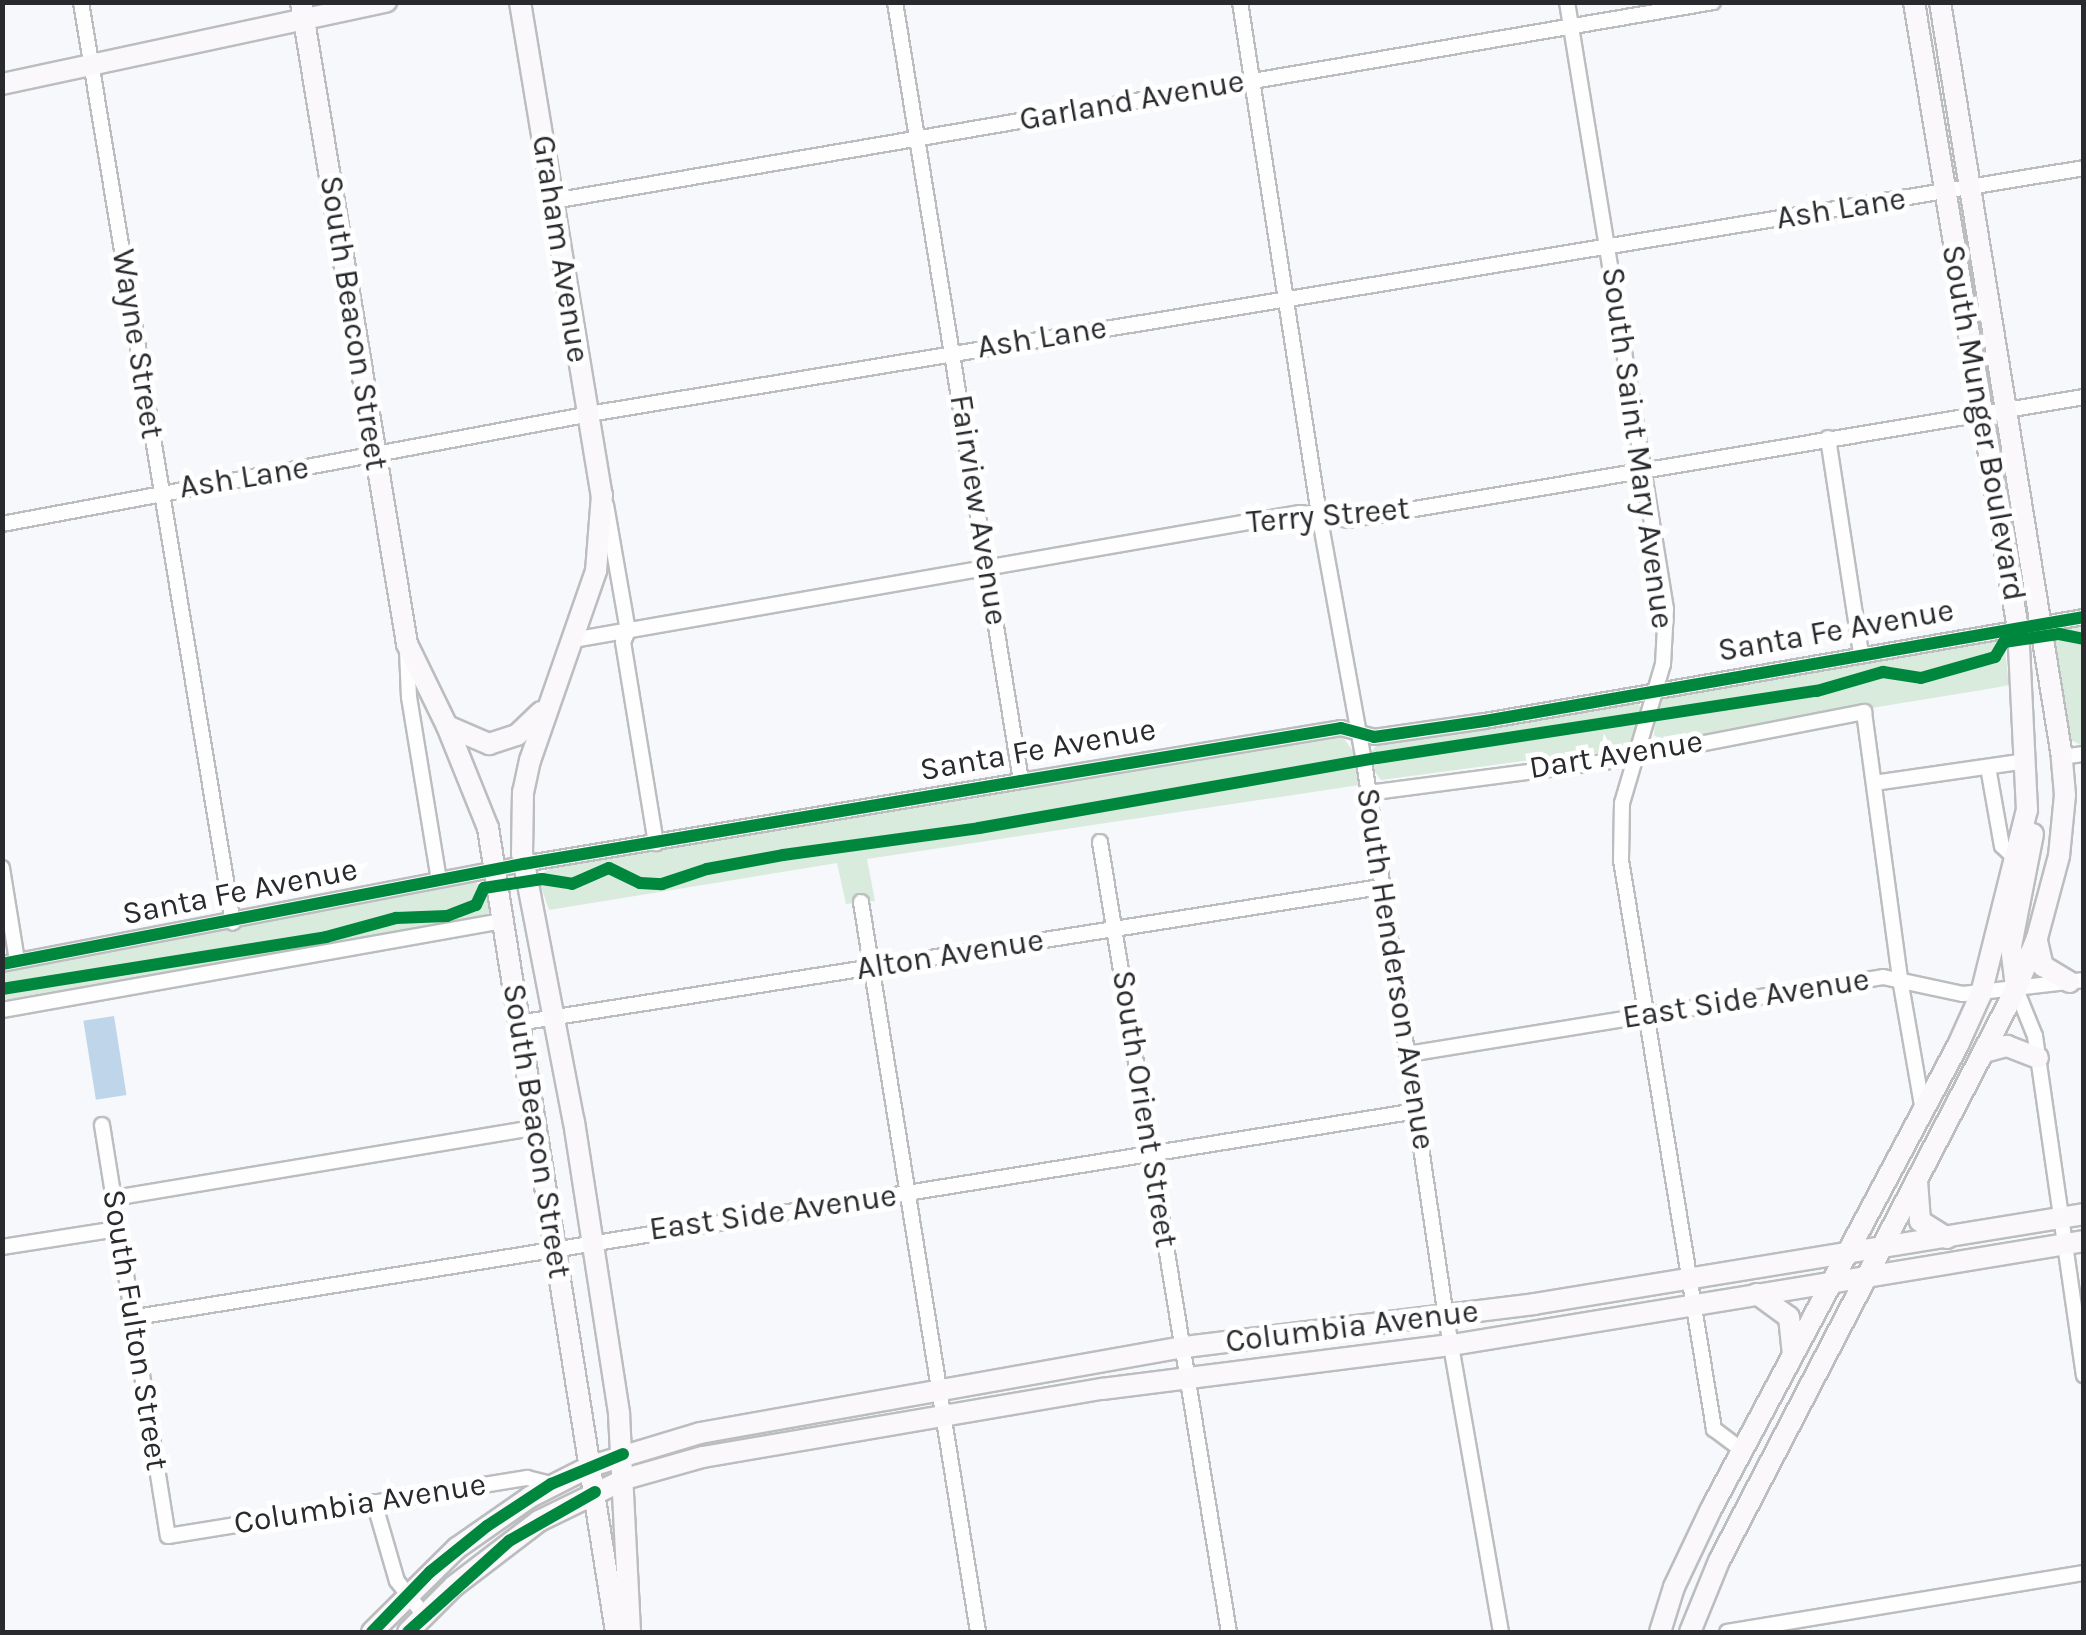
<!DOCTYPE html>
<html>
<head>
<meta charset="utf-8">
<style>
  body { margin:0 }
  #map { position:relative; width:2086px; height:1635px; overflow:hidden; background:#f6f8fb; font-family:Karla,sans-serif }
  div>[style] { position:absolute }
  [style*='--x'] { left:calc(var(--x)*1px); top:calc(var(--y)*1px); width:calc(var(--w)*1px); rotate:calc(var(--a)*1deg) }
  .green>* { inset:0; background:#d8ebdd }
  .water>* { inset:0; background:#bfd5ea; transform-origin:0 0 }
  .roads { filter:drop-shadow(2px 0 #bbbdbf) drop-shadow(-2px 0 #bbbdbf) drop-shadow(0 2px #bbbdbf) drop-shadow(0 -2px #bbbdbf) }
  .street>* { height:14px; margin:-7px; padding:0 7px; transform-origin:7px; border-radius:7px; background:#fefefe }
  .secondary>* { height:20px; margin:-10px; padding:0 10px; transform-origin:10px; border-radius:10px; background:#faf8fb }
  .cycleway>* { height:12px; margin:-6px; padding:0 6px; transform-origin:6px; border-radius:6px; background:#00873e }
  span { translate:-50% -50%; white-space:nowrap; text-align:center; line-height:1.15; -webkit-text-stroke:10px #fff; paint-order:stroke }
  .street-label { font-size:32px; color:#282a2d }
  .frame { position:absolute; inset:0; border:5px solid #282a2d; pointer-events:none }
</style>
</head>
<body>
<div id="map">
  <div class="green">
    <i style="clip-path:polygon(2083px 625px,2083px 746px,2071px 740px,2054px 642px,2005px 650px,2009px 685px,1994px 688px,1663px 742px,1654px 735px,1655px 722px,1639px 725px,1624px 753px,1583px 753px,1381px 780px,1372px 768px,1357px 771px,1359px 785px,867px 859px,875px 901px,846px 904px,837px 863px,549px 910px,540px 884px,489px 892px,490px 912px,483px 916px,3px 1000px,3px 971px,472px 882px,486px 886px,538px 876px,551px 868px,1341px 735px,1356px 755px,1371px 753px,1377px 744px,1633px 700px,1642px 708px,1660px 706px,1663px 697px)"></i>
  </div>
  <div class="water">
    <i style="left:114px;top:1016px;width:80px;height:31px;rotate:81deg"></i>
  </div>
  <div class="roads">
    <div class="street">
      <i style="--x:81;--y:2;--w:933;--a:80.63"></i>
      <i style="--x:895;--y:2;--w:789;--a:80.81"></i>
      <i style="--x:1240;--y:2;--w:518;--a:81.23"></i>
      <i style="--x:1319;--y:514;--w:251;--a:79.7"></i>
      <i style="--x:1364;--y:761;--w:562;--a:81.61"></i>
      <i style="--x:1446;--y:1317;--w:320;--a:80.1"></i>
      <i style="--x:1567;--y:2;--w:615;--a:80.74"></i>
      <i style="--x:1666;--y:609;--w:55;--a:93.1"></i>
      <i style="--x:1663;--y:664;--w:145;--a:106.4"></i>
      <i style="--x:1622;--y:803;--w:57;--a:91"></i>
      <i style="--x:1621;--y:860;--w:577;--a:80.72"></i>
      <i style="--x:1714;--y:1429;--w:35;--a:37"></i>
      <i style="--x:553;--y:201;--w:1177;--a:-9.73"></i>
      <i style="--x:1828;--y:438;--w:219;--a:81.3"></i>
      <i style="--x:606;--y:505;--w:128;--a:80.1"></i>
      <i style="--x:628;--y:631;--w:12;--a:114"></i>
      <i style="--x:623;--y:642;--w:204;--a:80.7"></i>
      <i style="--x:2;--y:524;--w:609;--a:-10.59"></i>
      <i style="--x:601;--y:412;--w:1503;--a:-9.34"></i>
      <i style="--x:573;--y:640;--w:738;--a:-9.91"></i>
      <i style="--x:1300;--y:513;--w:49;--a:8.1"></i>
      <i style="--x:1349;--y:520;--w:745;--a:-9.5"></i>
      <i style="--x:407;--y:650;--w:47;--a:87.6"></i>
      <i style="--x:409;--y:697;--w:185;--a:80.7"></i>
      <i style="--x:2062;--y:757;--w:22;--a:-8"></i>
      <i style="--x:1988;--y:767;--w:80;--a:80"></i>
      <i style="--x:2002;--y:846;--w:19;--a:43"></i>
      <i style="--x:1874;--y:783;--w:154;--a:-8.2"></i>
      <i style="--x:1368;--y:793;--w:251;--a:-7.5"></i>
      <i style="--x:1617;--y:760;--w:252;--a:-11"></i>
      <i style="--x:1864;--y:712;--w:269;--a:82.3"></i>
      <i style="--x:1900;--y:979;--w:134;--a:80.1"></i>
      <i style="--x:1100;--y:842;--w:800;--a:80.73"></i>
      <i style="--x:2;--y:868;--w:94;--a:80.8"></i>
      <i style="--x:861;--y:902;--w:739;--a:80.89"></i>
      <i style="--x:2;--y:964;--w:531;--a:-10.87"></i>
      <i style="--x:523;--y:864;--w:505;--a:-9.46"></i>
      <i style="--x:1021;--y:781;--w:324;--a:-9.4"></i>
      <i style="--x:1341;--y:728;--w:34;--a:15"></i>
      <i style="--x:1374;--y:737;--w:112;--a:-8.2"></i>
      <i style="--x:1485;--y:721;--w:608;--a:-9.85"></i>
      <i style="--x:2016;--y:989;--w:51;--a:68"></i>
      <i style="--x:2035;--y:1036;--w:343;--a:81.8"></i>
      <i style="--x:2;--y:1010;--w:508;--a:-10.09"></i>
      <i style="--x:518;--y:1023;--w:874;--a:-8.96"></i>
      <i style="--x:1408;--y:1054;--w:481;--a:-9.2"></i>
      <i style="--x:1883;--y:977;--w:82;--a:12"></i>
      <i style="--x:1963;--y:994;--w:122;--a:-6.6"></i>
      <i style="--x:102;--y:1125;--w:416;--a:80.9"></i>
      <i style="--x:168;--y:1536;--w:364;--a:-9.2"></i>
      <i style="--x:527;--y:1478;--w:25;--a:14"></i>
      <i style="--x:114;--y:1198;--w:426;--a:-9.5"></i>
      <i style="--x:2;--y:1247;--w:116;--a:-8.9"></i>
      <i style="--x:130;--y:1318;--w:1304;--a:-9.14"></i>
      <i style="--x:374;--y:1502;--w:82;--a:73.8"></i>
      <i style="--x:397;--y:1581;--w:43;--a:51.5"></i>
      <i style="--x:1727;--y:1632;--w:362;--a:-9.4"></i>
    </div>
    <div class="secondary">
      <i style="--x:301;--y:2;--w:651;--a:80.62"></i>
      <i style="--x:407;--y:644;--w:91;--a:64"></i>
      <i style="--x:447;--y:726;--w:110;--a:68.1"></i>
      <i style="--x:488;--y:828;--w:814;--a:80.95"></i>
      <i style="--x:520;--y:2;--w:500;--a:80.6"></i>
      <i style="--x:602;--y:495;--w:76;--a:94.5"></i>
      <i style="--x:596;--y:571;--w:200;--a:109.2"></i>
      <i style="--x:530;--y:760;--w:33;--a:102"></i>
      <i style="--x:523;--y:792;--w:61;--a:90.9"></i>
      <i style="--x:522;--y:853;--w:274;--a:79.1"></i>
      <i style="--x:574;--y:1122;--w:295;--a:81.2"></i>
      <i style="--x:619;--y:1414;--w:218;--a:87.1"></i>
      <i style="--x:2;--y:84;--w:393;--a:-12.1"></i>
      <i style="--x:447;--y:726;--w:46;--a:23.2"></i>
      <i style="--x:489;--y:744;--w:29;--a:-18"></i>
      <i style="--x:517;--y:735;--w:33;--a:-44"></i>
      <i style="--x:2037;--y:941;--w:26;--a:77"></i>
      <i style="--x:2043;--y:966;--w:31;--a:31"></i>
      <i style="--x:2016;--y:987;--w:41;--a:-97"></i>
      <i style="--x:2011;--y:946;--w:114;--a:-78.9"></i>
      <i style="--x:1984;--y:1052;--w:24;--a:-15"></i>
      <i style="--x:2007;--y:1046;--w:33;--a:21"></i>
      <i style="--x:1917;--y:1181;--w:40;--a:85.7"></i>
      <i style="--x:1920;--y:1221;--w:32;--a:32"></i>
      <i style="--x:1757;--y:1294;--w:39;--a:36"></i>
      <i style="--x:1789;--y:1317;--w:37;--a:84"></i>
      <i style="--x:372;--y:1632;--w:120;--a:-44.7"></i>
      <i style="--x:457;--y:1548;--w:89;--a:-34.9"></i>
      <i style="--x:530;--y:1497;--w:68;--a:-26.9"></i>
      <i style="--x:591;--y:1466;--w:114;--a:-16.8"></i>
      <i style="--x:700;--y:1433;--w:493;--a:-10.1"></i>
      <i style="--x:1185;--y:1347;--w:352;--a:-7"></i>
      <i style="--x:1534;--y:1304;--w:557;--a:-9.29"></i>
      <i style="--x:408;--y:1632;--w:65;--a:-45"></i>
      <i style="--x:454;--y:1586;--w:107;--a:-37.4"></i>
      <i style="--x:539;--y:1521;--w:96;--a:-26"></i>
      <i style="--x:625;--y:1479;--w:81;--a:-15.8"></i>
      <i style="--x:703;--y:1457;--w:405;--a:-9.7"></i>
      <i style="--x:1102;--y:1389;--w:353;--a:-7.2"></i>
      <i style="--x:1452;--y:1345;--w:640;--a:-9.34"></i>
      <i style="--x:1660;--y:1632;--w:47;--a:-72.7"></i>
      <i style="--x:1674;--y:1587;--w:86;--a:-64.6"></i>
      <i style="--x:1711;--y:1509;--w:526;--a:-61.97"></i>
      <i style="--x:1958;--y:1045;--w:56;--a:-65.7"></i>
      <i style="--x:1981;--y:994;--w:190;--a:-76"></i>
      <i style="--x:2027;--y:810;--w:181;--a:-92.8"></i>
      <i style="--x:2018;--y:629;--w:636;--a:-99.42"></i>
      <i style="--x:1690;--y:1632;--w:77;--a:-67.8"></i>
      <i style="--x:1719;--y:1561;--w:645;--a:-62.56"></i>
      <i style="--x:2016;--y:989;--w:55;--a:-67.6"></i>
      <i style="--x:2037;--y:938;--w:85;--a:-75"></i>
      <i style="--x:2059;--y:856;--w:61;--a:-84.4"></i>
      <i style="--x:2065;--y:795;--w:38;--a:-95"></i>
      <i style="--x:2062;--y:757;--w:765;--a:-99.18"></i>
    </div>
  </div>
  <div class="cycleway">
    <i style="--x:2;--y:964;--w:531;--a:-10.87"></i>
    <i style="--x:523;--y:864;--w:505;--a:-9.46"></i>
    <i style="--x:1021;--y:781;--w:324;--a:-9.4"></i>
    <i style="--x:1341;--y:728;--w:34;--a:15"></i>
    <i style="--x:1374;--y:737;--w:112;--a:-8.2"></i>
    <i style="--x:1485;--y:721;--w:608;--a:-9.85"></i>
    <i style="--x:2;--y:989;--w:328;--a:-9.1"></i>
    <i style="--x:326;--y:937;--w:73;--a:-15.2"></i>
    <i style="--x:396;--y:918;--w:51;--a:-2.2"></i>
    <i style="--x:447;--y:916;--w:31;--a:-21"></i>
    <i style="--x:476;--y:905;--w:19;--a:-65"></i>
    <i style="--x:484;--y:888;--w:59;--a:-8.8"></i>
    <i style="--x:542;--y:879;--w:30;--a:9"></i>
    <i style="--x:572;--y:884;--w:40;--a:-23.4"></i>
    <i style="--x:609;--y:868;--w:34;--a:26"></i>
    <i style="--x:640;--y:883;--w:22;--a:3"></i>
    <i style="--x:662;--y:884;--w:47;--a:-18.4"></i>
    <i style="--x:707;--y:869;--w:77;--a:-10.4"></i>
    <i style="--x:783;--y:855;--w:198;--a:-7.8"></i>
    <i style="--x:979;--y:828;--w:404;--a:-10"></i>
    <i style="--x:1377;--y:758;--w:445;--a:-8.7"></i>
    <i style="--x:1817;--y:691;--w:69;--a:-16.1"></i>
    <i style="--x:1883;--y:672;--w:38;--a:9"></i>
    <i style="--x:1921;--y:678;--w:77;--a:-15.8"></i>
    <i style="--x:1995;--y:657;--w:17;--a:-59"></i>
    <i style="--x:2004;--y:642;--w:56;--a:-8.3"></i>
    <i style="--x:2059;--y:634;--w:25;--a:11"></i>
    <i style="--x:372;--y:1632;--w:83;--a:-46"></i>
    <i style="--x:430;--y:1572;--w:73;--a:-38.9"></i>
    <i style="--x:487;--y:1526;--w:77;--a:-33.3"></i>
    <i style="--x:551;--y:1484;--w:78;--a:-22.6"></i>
    <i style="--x:408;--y:1632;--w:136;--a:-42"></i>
    <i style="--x:509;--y:1541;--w:99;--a:-29.7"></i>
  </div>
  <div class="street-label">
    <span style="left:1132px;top:101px;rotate:-10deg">Garland Avenue</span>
    <span style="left:1841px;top:209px;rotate:-9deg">Ash Lane</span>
    <span style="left:560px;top:249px;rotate:81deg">Graham Avenue</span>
    <span style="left:353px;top:323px;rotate:81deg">South Beacon Street</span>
    <span style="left:1042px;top:338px;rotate:-9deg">Ash Lane</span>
    <span style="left:137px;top:344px;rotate:81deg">Wayne Street</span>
    <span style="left:1983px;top:423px;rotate:80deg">South Munger Boulevard</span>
    <span style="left:1637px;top:448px;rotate:82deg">South Saint Mary Avenue</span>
    <span style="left:244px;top:478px;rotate:-9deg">Ash Lane</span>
    <span style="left:978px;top:510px;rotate:81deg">Fairview Avenue</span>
    <span style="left:1328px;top:516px;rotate:-5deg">Terry Street</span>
    <span style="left:1836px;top:631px;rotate:-10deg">Santa Fe Avenue</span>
    <span style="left:1038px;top:750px;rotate:-10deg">Santa Fe Avenue</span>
    <span style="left:1616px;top:755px;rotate:-9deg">Dart Avenue</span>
    <span style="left:240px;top:892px;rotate:-11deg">Santa Fe Avenue</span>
    <span style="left:950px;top:955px;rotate:-9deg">Alton Avenue</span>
    <span style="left:1395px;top:969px;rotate:81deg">South Henderson Avenue</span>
    <span style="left:1746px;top:999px;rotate:-9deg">East Side Avenue</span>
    <span style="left:1144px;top:1109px;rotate:81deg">South Orient Street</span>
    <span style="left:536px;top:1131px;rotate:81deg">South Beacon Street</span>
    <span style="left:773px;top:1213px;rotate:-8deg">East Side Avenue</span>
    <span style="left:1352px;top:1327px;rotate:-7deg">Columbia Avenue</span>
    <span style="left:135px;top:1330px;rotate:81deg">South Fulton Street</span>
    <span style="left:360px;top:1504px;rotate:-9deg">Columbia Avenue</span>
  </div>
  <div class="frame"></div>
</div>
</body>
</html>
